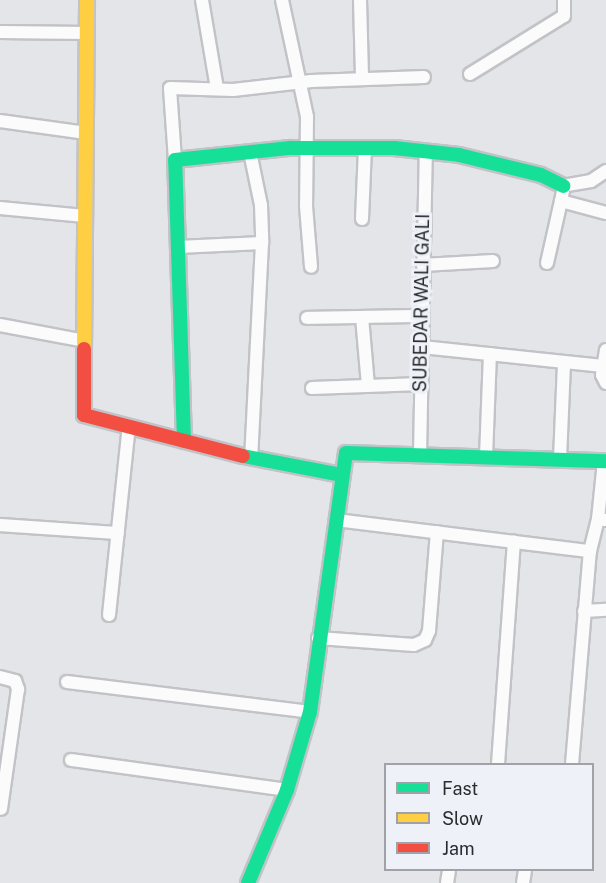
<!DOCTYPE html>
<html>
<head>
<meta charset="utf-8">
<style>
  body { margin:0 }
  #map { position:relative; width:606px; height:883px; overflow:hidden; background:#e3e5e9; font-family:"Public Sans",sans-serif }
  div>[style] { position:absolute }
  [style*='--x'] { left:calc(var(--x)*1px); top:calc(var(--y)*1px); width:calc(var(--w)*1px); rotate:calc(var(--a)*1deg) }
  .roads { filter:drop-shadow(2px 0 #c2c3c7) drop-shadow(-2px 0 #c2c3c7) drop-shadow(0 2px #c2c3c7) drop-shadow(0 -2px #c2c3c7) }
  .street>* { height:12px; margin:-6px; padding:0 6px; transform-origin:6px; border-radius:6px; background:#fbfbfc }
  .fast>* { height:14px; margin:-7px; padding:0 7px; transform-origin:7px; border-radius:7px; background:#16e098 }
  .slow>* { height:14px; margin:-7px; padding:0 7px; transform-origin:7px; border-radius:7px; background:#ffcf43 }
  .jam>* { height:14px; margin:-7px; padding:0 7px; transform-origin:7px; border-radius:7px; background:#f24e42 }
  span { translate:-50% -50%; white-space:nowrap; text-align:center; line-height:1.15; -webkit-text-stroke:6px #eef1f8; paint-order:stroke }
  .street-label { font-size:18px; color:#2a2c2e }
  .legend { position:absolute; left:384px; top:763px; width:210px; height:108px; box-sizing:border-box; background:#eef1f8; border:2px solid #a0a2a7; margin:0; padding:8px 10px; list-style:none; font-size:18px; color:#2a2c2e }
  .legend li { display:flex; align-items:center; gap:12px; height:30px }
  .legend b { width:30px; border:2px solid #a0a2a7 }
</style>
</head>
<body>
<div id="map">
  <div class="roads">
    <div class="street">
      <i style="--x:202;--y:0;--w:90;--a:80.4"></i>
      <i style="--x:282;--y:0;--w:120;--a:77.9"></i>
      <i style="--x:307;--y:117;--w:89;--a:90.6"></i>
      <i style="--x:306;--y:206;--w:61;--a:85.3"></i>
      <i style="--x:360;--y:0;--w:79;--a:88.5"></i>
      <i style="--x:0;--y:32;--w:87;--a:0.7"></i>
      <i style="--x:470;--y:74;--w:110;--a:-31.7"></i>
      <i style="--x:564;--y:16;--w:16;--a:-90"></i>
      <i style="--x:0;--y:121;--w:87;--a:7.9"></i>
      <i style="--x:250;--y:152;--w:54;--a:78.3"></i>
      <i style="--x:261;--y:205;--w:38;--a:88"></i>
      <i style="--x:262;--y:243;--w:215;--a:92.9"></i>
      <i style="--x:175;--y:160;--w:72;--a:-94"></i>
      <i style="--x:170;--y:88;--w:63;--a:1.8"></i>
      <i style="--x:233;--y:90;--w:79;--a:-6.6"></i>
      <i style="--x:311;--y:81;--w:113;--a:-2"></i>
      <i style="--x:606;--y:171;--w:18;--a:146"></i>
      <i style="--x:591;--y:181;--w:27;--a:170"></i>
      <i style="--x:564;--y:186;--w:15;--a:101"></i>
      <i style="--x:561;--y:201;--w:47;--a:14.9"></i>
      <i style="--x:0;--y:208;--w:85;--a:5.4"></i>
      <i style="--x:362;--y:219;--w:71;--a:-87.6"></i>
      <i style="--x:178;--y:247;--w:84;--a:-2.7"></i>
      <i style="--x:547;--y:263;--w:64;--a:-77.3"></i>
      <i style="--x:423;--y:265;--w:70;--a:-3.3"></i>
      <i style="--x:362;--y:317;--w:69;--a:85"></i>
      <i style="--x:307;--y:318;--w:116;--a:-1"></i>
      <i style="--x:0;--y:325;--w:86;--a:10.7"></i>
      <i style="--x:422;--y:347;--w:182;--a:6"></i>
      <i style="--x:606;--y:350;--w:25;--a:99"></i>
      <i style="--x:602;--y:375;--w:9;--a:63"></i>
      <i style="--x:312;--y:388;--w:109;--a:-2.1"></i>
      <i style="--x:420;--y:455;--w:304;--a:-88.9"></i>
      <i style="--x:486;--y:457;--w:103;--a:-87.8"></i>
      <i style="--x:560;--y:459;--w:97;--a:-87.6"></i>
      <i style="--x:604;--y:461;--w:58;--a:95.9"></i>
      <i style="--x:598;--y:519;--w:7;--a:8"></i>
      <i style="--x:336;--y:520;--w:256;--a:7"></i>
      <i style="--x:0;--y:525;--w:118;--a:3.9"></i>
      <i style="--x:584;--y:611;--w:22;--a:-3"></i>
      <i style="--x:109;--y:615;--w:190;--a:-84"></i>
      <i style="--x:318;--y:638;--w:96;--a:4.2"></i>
      <i style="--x:414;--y:645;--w:12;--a:-24"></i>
      <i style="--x:425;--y:640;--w:10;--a:-66"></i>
      <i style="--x:429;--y:631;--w:99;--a:-85.4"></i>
      <i style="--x:0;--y:677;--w:16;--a:15"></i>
      <i style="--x:15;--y:681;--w:9;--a:69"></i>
      <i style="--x:18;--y:689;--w:121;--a:98.1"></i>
      <i style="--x:67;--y:682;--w:245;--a:7"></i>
      <i style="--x:71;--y:760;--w:218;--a:7.9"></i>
      <i style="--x:498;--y:764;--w:223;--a:-85.9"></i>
      <i style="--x:572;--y:764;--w:214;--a:-85.2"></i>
      <i style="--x:590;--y:551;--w:33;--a:-76"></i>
      <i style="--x:447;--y:883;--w:13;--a:-81"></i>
      <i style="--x:523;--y:883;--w:13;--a:-81"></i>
    </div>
    <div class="fast">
      <i style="--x:184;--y:441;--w:281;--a:-91.8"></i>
      <i style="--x:175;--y:160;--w:116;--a:-6"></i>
      <i style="--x:290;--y:148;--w:104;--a:0"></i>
      <i style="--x:394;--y:148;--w:65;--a:6.1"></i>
      <i style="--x:459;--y:155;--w:84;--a:13.7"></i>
      <i style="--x:541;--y:175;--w:25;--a:26"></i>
      <i style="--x:243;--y:456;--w:101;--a:10.9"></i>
      <i style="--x:248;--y:883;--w:101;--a:-67.2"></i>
      <i style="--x:287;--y:790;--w:81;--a:-73.6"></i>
      <i style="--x:310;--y:712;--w:261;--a:-82.1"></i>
      <i style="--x:346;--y:453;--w:260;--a:1.8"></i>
    </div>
    <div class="slow">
      <i style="--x:84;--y:349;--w:349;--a:-89.5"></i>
    </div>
    <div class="jam">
      <i style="--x:84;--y:349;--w:66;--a:90"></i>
      <i style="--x:84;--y:415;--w:164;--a:14.5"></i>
    </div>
  </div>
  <div class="street-label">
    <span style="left:422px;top:303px;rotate:-89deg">SUBEDAR WALI GALI</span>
  </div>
  <ul class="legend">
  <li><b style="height:8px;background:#16e098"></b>Fast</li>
  <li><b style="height:8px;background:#ffcf43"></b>Slow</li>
  <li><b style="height:8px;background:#f24e42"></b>Jam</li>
  </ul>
</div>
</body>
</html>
